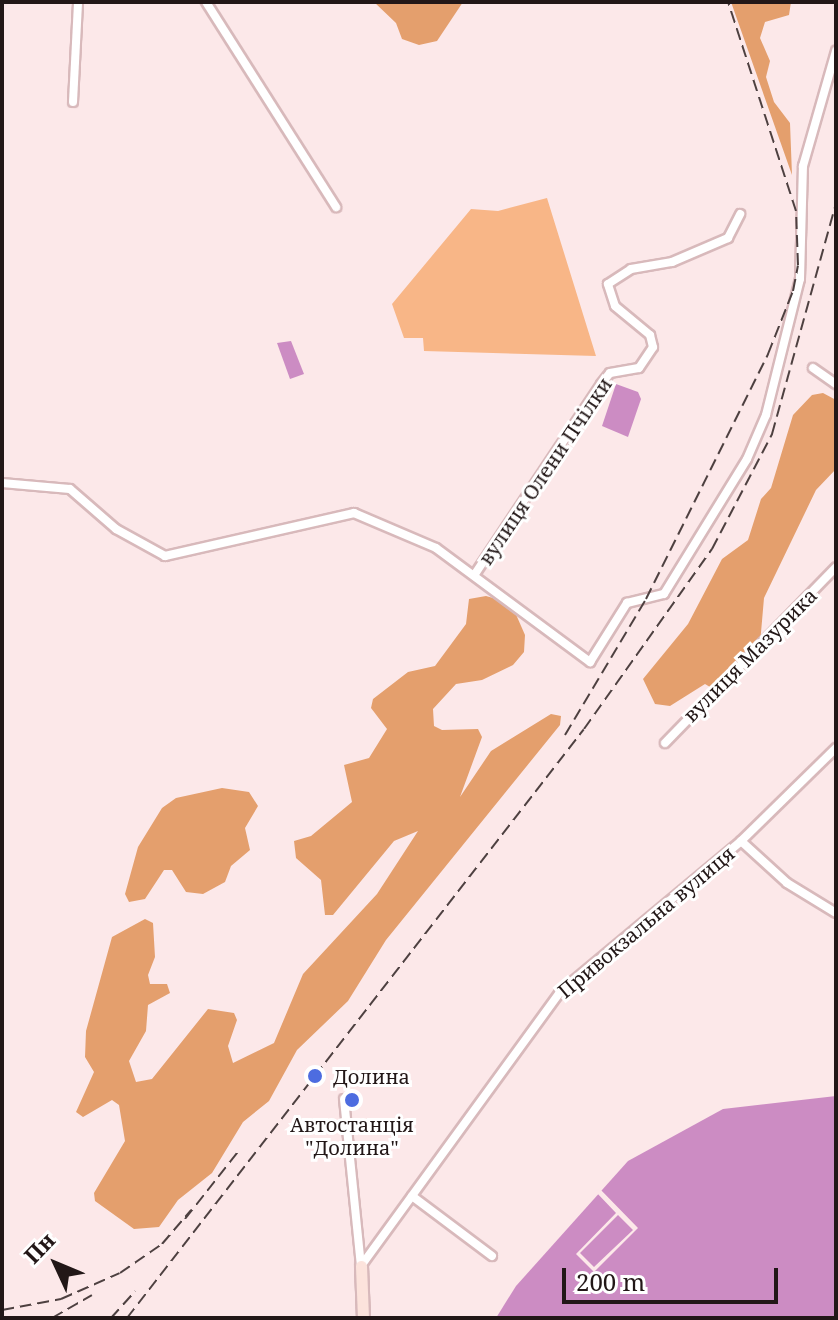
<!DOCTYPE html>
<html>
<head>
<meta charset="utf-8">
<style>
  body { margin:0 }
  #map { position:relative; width:838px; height:1320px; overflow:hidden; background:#fce8e9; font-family:"Noto Serif",serif }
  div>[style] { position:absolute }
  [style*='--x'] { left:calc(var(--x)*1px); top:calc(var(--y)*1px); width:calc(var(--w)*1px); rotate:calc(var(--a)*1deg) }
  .green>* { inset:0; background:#f8b687 }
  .forest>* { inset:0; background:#e49f6d }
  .water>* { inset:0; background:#cc8cc3 }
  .pier>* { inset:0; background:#fce8e9 }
  .roads { filter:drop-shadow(2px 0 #d8b9bb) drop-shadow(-2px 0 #d8b9bb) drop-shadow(0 2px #d8b9bb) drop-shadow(0 -2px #d8b9bb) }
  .street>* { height:8px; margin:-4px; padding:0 4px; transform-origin:4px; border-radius:4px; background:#fff }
  .secondary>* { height:11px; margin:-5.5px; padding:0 5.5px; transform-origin:5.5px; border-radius:5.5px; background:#fce3dc }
  .rail>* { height:2px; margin-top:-1px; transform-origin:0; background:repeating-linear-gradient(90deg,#4d4040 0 12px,transparent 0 18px) }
  .dots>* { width:22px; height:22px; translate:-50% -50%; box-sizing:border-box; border:4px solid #fff; border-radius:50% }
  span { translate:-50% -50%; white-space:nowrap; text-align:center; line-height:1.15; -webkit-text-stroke:6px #fff; paint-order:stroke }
  .street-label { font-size:20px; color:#221717 }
  .poi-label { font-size:20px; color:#221717 }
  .left { translate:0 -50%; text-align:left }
  .frame { position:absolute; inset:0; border:4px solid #221717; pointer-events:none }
  .north { position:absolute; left:16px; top:1224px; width:80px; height:80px; -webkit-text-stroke:6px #fff; paint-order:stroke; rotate:314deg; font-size:22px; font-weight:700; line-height:32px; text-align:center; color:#221717 }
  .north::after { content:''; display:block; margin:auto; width:28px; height:36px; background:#221717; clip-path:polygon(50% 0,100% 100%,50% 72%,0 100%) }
  .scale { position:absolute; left:562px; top:1268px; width:216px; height:36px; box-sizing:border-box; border:4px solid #221717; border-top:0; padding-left:10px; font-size:24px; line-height:28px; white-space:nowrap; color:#221717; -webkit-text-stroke:6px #fff; paint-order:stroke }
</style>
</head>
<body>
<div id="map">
  <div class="green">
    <i style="clip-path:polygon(547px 198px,596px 356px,424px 351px,423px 338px,404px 338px,392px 304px,471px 209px,498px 211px)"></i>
  </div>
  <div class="forest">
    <i style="clip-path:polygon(374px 2px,463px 2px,437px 41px,419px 45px,402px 39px,396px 23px)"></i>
    <i style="clip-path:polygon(731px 2px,791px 2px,789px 15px,765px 22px,760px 38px,770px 61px,766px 77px,774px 102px,790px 123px,792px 175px)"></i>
    <i style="clip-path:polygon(823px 393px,836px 400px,836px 469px,816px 490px,764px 598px,760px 644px,715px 690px,705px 684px,670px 706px,655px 704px,643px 679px,688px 624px,722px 559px,748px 540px,761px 499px,771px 488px,793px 415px,812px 395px)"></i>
    <i style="clip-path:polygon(486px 596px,511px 603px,525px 635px,524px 652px,513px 665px,482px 680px,456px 684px,433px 709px,434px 726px,442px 730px,478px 729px,482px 737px,460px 797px,491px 751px,551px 714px,561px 716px,560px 725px,386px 940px,348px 1001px,297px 1050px,269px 1101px,243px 1122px,212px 1173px,178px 1200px,159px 1227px,134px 1229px,95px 1201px,94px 1193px,125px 1141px,119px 1105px,112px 1100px,83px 1117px,76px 1112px,94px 1072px,85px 1057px,86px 1031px,112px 937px,145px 919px,153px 923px,155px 957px,148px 975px,150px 984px,167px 984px,170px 993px,148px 1005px,146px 1031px,129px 1061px,136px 1082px,152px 1079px,208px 1009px,234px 1013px,237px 1020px,228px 1046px,233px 1063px,274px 1043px,303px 974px,377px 894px,418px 831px,394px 841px,333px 915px,325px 915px,321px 880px,296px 858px,294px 841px,311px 836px,352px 802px,344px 765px,369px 758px,387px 729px,371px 708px,373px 699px,408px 672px,435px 666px,466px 624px,469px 599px)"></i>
    <i style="clip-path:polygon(222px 788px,249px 792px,258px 806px,245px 828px,250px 850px,231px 866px,225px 882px,203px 894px,186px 892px,172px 870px,164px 870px,145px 899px,129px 902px,125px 894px,138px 847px,162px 808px,176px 798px)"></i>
  </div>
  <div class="water">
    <i style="clip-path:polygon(291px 341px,304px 374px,290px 379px,277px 343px)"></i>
    <i style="clip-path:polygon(616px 384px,638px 392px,641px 399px,628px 437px,602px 426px)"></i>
    <i style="clip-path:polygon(836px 1096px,836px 1318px,496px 1318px,516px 1286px,628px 1161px,723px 1109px)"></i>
  </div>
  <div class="pier">
    <i style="clip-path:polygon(evenodd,599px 1188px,638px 1228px,594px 1272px,576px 1254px,616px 1213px,596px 1192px,599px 1188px,618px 1215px,633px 1230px,594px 1267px,580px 1253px,618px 1215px)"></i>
  </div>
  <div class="roads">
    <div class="street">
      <i style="--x:206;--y:2;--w:243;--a:57.6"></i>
      <i style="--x:73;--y:102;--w:100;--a:-87.1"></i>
      <i style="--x:813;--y:368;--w:28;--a:35"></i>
      <i style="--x:2;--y:483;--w:68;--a:5"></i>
      <i style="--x:70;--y:489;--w:61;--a:41"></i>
      <i style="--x:116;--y:529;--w:56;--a:28.9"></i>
      <i style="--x:165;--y:556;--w:194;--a:-12.8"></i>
      <i style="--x:354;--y:513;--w:89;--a:23.1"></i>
      <i style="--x:436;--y:548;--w:192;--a:36.5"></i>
      <i style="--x:590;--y:662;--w:70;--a:-57.9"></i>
      <i style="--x:627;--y:603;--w:38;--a:-14"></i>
      <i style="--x:664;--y:594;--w:158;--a:-58.4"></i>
      <i style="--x:747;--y:459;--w:48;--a:-66.6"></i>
      <i style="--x:766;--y:415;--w:140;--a:-76"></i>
      <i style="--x:800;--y:279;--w:113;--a:-88.5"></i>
      <i style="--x:803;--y:166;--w:120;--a:-74"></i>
      <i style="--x:475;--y:574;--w:228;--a:-56.4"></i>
      <i style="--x:601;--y:384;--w:14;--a:-51"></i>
      <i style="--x:610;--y:373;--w:29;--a:-10"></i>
      <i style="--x:639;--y:368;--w:25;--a:-56"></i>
      <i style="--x:653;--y:347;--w:12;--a:-104"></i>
      <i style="--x:650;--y:335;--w:45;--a:-140.4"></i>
      <i style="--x:615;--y:306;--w:23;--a:-108"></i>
      <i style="--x:608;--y:284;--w:27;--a:-33"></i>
      <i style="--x:631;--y:269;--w:42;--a:-9.7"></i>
      <i style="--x:672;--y:262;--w:61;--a:-23.2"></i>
      <i style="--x:728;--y:238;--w:27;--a:-63"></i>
      <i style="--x:665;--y:743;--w:245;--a:-45.8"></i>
      <i style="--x:741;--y:841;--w:62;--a:42.4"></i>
      <i style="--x:787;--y:883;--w:57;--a:31.5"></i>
      <i style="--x:344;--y:1099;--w:167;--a:84.2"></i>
      <i style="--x:412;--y:1196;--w:100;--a:36.9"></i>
      <i style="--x:361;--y:1266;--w:339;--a:-54"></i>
      <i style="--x:560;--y:992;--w:236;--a:-39.8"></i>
      <i style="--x:741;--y:841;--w:133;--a:-44.4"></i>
    </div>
    <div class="secondary">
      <i style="--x:361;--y:1266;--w:52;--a:87.8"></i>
    </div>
  </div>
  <div class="rail">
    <i style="--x:565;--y:735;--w:158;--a:-59.2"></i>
    <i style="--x:646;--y:599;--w:274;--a:-63.5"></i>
    <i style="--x:768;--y:354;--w:68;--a:-68.4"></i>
    <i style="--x:793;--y:291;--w:26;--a:-79"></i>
    <i style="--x:798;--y:265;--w:54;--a:-92.1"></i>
    <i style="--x:796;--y:211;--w:220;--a:-108"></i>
    <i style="--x:185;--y:1219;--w:89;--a:-51.8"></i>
    <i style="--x:2;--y:1310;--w:60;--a:-10.6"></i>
    <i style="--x:61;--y:1299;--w:64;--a:-23.8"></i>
    <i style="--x:120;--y:1273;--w:51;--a:-34.6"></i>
    <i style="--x:162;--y:1244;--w:45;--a:-49.5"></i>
    <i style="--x:52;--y:1318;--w:46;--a:-29.9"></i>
    <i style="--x:111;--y:1318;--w:36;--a:-48"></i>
    <i style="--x:127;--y:1318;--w:745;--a:-52.19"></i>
    <i style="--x:584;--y:729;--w:221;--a:-54.6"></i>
    <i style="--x:712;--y:549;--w:130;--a:-62.4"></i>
    <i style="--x:772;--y:434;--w:239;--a:-74.5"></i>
  </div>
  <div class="dots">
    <i style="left:315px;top:1076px;background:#4d6ce0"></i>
    <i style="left:352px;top:1100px;background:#4d6ce0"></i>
  </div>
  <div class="street-label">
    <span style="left:545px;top:471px;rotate:-56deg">вулиця Олени Пчілки</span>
    <span style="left:750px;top:655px;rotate:-45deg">вулиця Мазурика</span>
    <span style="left:646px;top:922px;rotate:-40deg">Привокзальна вулиця</span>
  </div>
  <div class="poi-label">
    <span class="left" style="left:333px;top:1076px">Долина</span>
    <span style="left:352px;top:1136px">Автостанція<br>"Долина"</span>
  </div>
  <div class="frame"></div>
  <div class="north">Пн</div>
  <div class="scale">200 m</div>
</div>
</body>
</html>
